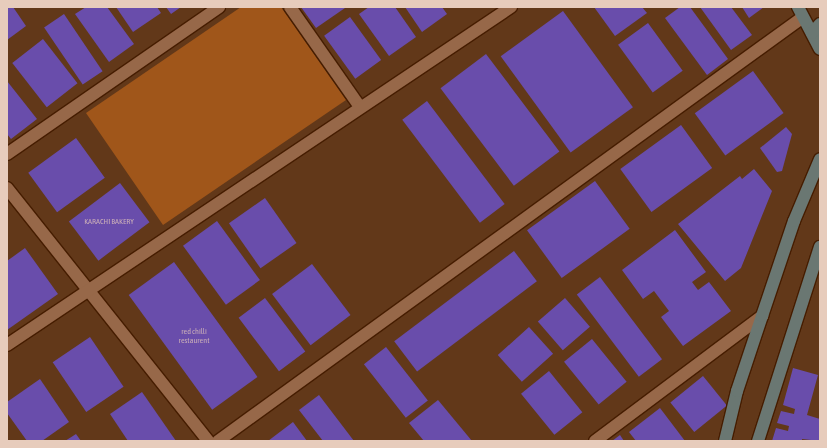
<!DOCTYPE html>
<html>
<head>
<meta charset="utf-8">
<style>
  body { margin:0 }
  #map { position:relative; width:827px; height:448px; overflow:hidden; background:#623819; font-family:"Asap Condensed",sans-serif }
  div>[style] { position:absolute }
  [style*='--x'] { left:calc(var(--x)*1px); top:calc(var(--y)*1px); width:calc(var(--w)*1px); rotate:calc(var(--a)*1deg) }
  .green>* { inset:0; background:#a0561a }
  .building>* { inset:0; background:#694dab; transform-origin:0 0 }
  .roads { filter:drop-shadow(1px 0 #461d00) drop-shadow(-1px 0 #461d00) drop-shadow(0 1px #461d00) drop-shadow(0 -1px #461d00) }
  .street>* { height:12px; margin:-6px; padding:0 6px; transform-origin:6px; border-radius:6px; background:#976849 }
  .secondary>* { height:12px; margin:-6px; padding:0 6px; transform-origin:6px; border-radius:6px; background:#6a7772 }
  span { translate:-50% -50%; white-space:nowrap; text-align:center; line-height:1.15; -webkit-text-stroke:4px #392518; paint-order:stroke }
  .number-label { font-size:8px; color:#c8acb8 }
  .number-label span { -webkit-text-stroke-width:0 }
  .frame { position:absolute; inset:0; border:8px solid #e7ccbc; pointer-events:none }
</style>
</head>
<body>
<div id="map">
  <div class="green">
    <i style="clip-path:polygon(241px 7px,281px 7px,346px 100px,163px 225px,86px 113px)"></i>
  </div>
  <div class="building">
    <i style="clip-path:polygon(7px 7px,13px 7px,26px 26px,7px 40px)"></i>
    <i style="clip-path:polygon(86px 7px,107px 7px,134px 44px,109px 62px,75px 14px)"></i>
    <i style="clip-path:polygon(116px 7px,157px 7px,161px 13px,133px 32px)"></i>
    <i style="clip-path:polygon(166px 7px,181px 7px,171px 14px)"></i>
    <i style="clip-path:polygon(301px 7px,344px 7px,345px 8px,316px 28px)"></i>
    <i style="clip-path:polygon(369px 7px,395px 7px,416px 37px,389px 56px,359px 14px)"></i>
    <i style="clip-path:polygon(405px 7px,442px 7px,447px 14px,422px 32px)"></i>
    <i style="clip-path:polygon(594px 7px,642px 7px,647px 13px,615px 36px)"></i>
    <i style="clip-path:polygon(680px 7px,690px 7px,728px 59px,707px 75px,665px 18px)"></i>
    <i style="clip-path:polygon(700px 7px,731px 7px,752px 35px,731px 50px)"></i>
    <i style="clip-path:polygon(742px 7px,764px 7px,749px 18px)"></i>
    <i style="left:563px;top:11px;width:119px;height:77px;rotate:54deg"></i>
    <i style="left:64px;top:14px;width:69px;height:24px;rotate:56deg"></i>
    <i style="left:350px;top:17px;width:53px;height:32px;rotate:54deg"></i>
    <i style="left:648px;top:23px;width:59px;height:37px;rotate:54deg"></i>
    <i style="left:43px;top:39px;width:56px;height:39px;rotate:52deg"></i>
    <i style="left:486px;top:54px;width:122px;height:57px;rotate:53deg"></i>
    <i style="left:753px;top:71px;width:52px;height:72px;rotate:54deg"></i>
    <i style="clip-path:polygon(7px 81px,37px 119px,11px 139px,7px 134px)"></i>
    <i style="left:427px;top:101px;width:129px;height:31px;rotate:53deg"></i>
    <i style="left:681px;top:125px;width:53px;height:75px;rotate:54deg"></i>
    <i style="clip-path:polygon(786px 127px,792px 134px,782px 171px,777px 172px,760px 148px)"></i>
    <i style="left:76px;top:138px;width:49px;height:59px;rotate:54deg"></i>
    <i style="clip-path:polygon(754px 169px,772px 191px,741px 268px,725px 281px,678px 224px,740px 176px,742px 179px)"></i>
    <i style="left:595px;top:181px;width:59px;height:84px;rotate:54deg"></i>
    <i style="left:120px;top:183px;width:49px;height:64px;rotate:53deg"></i>
    <i style="left:265px;top:198px;width:55px;height:44px;rotate:55deg"></i>
    <i style="left:217px;top:221px;width:73px;height:42px;rotate:54deg"></i>
    <i style="clip-path:polygon(675px 230px,706px 272px,692px 282px,698px 290px,709px 282px,731px 311px,683px 346px,661px 317px,669px 311px,654px 291px,643px 299px,622px 270px)"></i>
    <i style="clip-path:polygon(25px 248px,58px 294px,7px 330px,7px 261px)"></i>
    <i style="left:514px;top:251px;width:38px;height:150px;rotate:53deg"></i>
    <i style="left:174px;top:262px;width:142px;height:56px;rotate:54deg"></i>
    <i style="left:312px;top:264px;width:64px;height:50px;rotate:53deg"></i>
    <i style="left:600px;top:277px;width:103px;height:29px;rotate:53deg"></i>
    <i style="left:265px;top:298px;width:67px;height:33px;rotate:53deg"></i>
    <i style="left:565px;top:298px;width:38px;height:36px;rotate:49deg"></i>
    <i style="left:529px;top:327px;width:36px;height:42px;rotate:48deg"></i>
    <i style="left:90px;top:337px;width:60px;height:45px;rotate:56deg"></i>
    <i style="left:592px;top:339px;width:55px;height:36px;rotate:51deg"></i>
    <i style="left:386px;top:347px;width:68px;height:28px;rotate:52deg"></i>
    <i style="clip-path:polygon(793px 368px,818px 375px,807px 415px,820px 419px,820px 441px,802px 439px,802px 441px,772px 441px,776px 428px,788px 431px,789px 426px,777px 423px,781px 411px,794px 414px,795px 409px,783px 405px)"></i>
    <i style="left:549px;top:371px;width:53px;height:36px;rotate:51deg"></i>
    <i style="left:703px;top:376px;width:38px;height:42px;rotate:51deg"></i>
    <i style="clip-path:polygon(40px 379px,69px 422px,42px 441px,27px 441px,7px 413px,7px 402px)"></i>
    <i style="clip-path:polygon(142px 392px,176px 441px,128px 441px,110px 414px)"></i>
    <i style="clip-path:polygon(319px 395px,354px 441px,323px 441px,299px 410px)"></i>
    <i style="clip-path:polygon(438px 400px,472px 441px,424px 441px,409px 423px)"></i>
    <i style="clip-path:polygon(660px 408px,685px 441px,636px 441px,629px 432px)"></i>
    <i style="clip-path:polygon(293px 422px,307px 441px,268px 441px)"></i>
    <i style="clip-path:polygon(76px 434px,81px 441px,65px 441px)"></i>
    <i style="clip-path:polygon(620px 435px,624px 441px,612px 441px)"></i>
  </div>
  <div class="roads">
    <div class="street">
      <i style="--x:290;--y:7;--w:122;--a:55"></i>
      <i style="--x:7;--y:154;--w:258;--a:-34.7"></i>
      <i style="--x:7;--y:188;--w:323;--a:51.5"></i>
      <i style="--x:7;--y:345;--w:607;--a:-33.85"></i>
      <i style="--x:218;--y:441;--w:722;--a:-35.93"></i>
      <i style="--x:595;--y:441;--w:209;--a:-36.8"></i>
    </div>
    <div class="secondary">
      <i style="--x:798;--y:7;--w:47;--a:62.4"></i>
      <i style="--x:812;--y:33;--w:12;--a:-48"></i>
      <i style="--x:725;--y:441;--w:51;--a:-76.5"></i>
      <i style="--x:737;--y:391;--w:79;--a:-71.6"></i>
      <i style="--x:762;--y:316;--w:100;--a:-71.4"></i>
      <i style="--x:794;--y:221;--w:67;--a:-67.2"></i>
      <i style="--x:758;--y:441;--w:204;--a:-72.3"></i>
    </div>
  </div>
  <div class="number-label">
    <span style="left:109px;top:222px">KARACHI BAKERY</span>
    <span style="left:194px;top:336px">red chilli<br>restaurent</span>
  </div>
  <div class="frame"></div>
</div>
</body>
</html>
